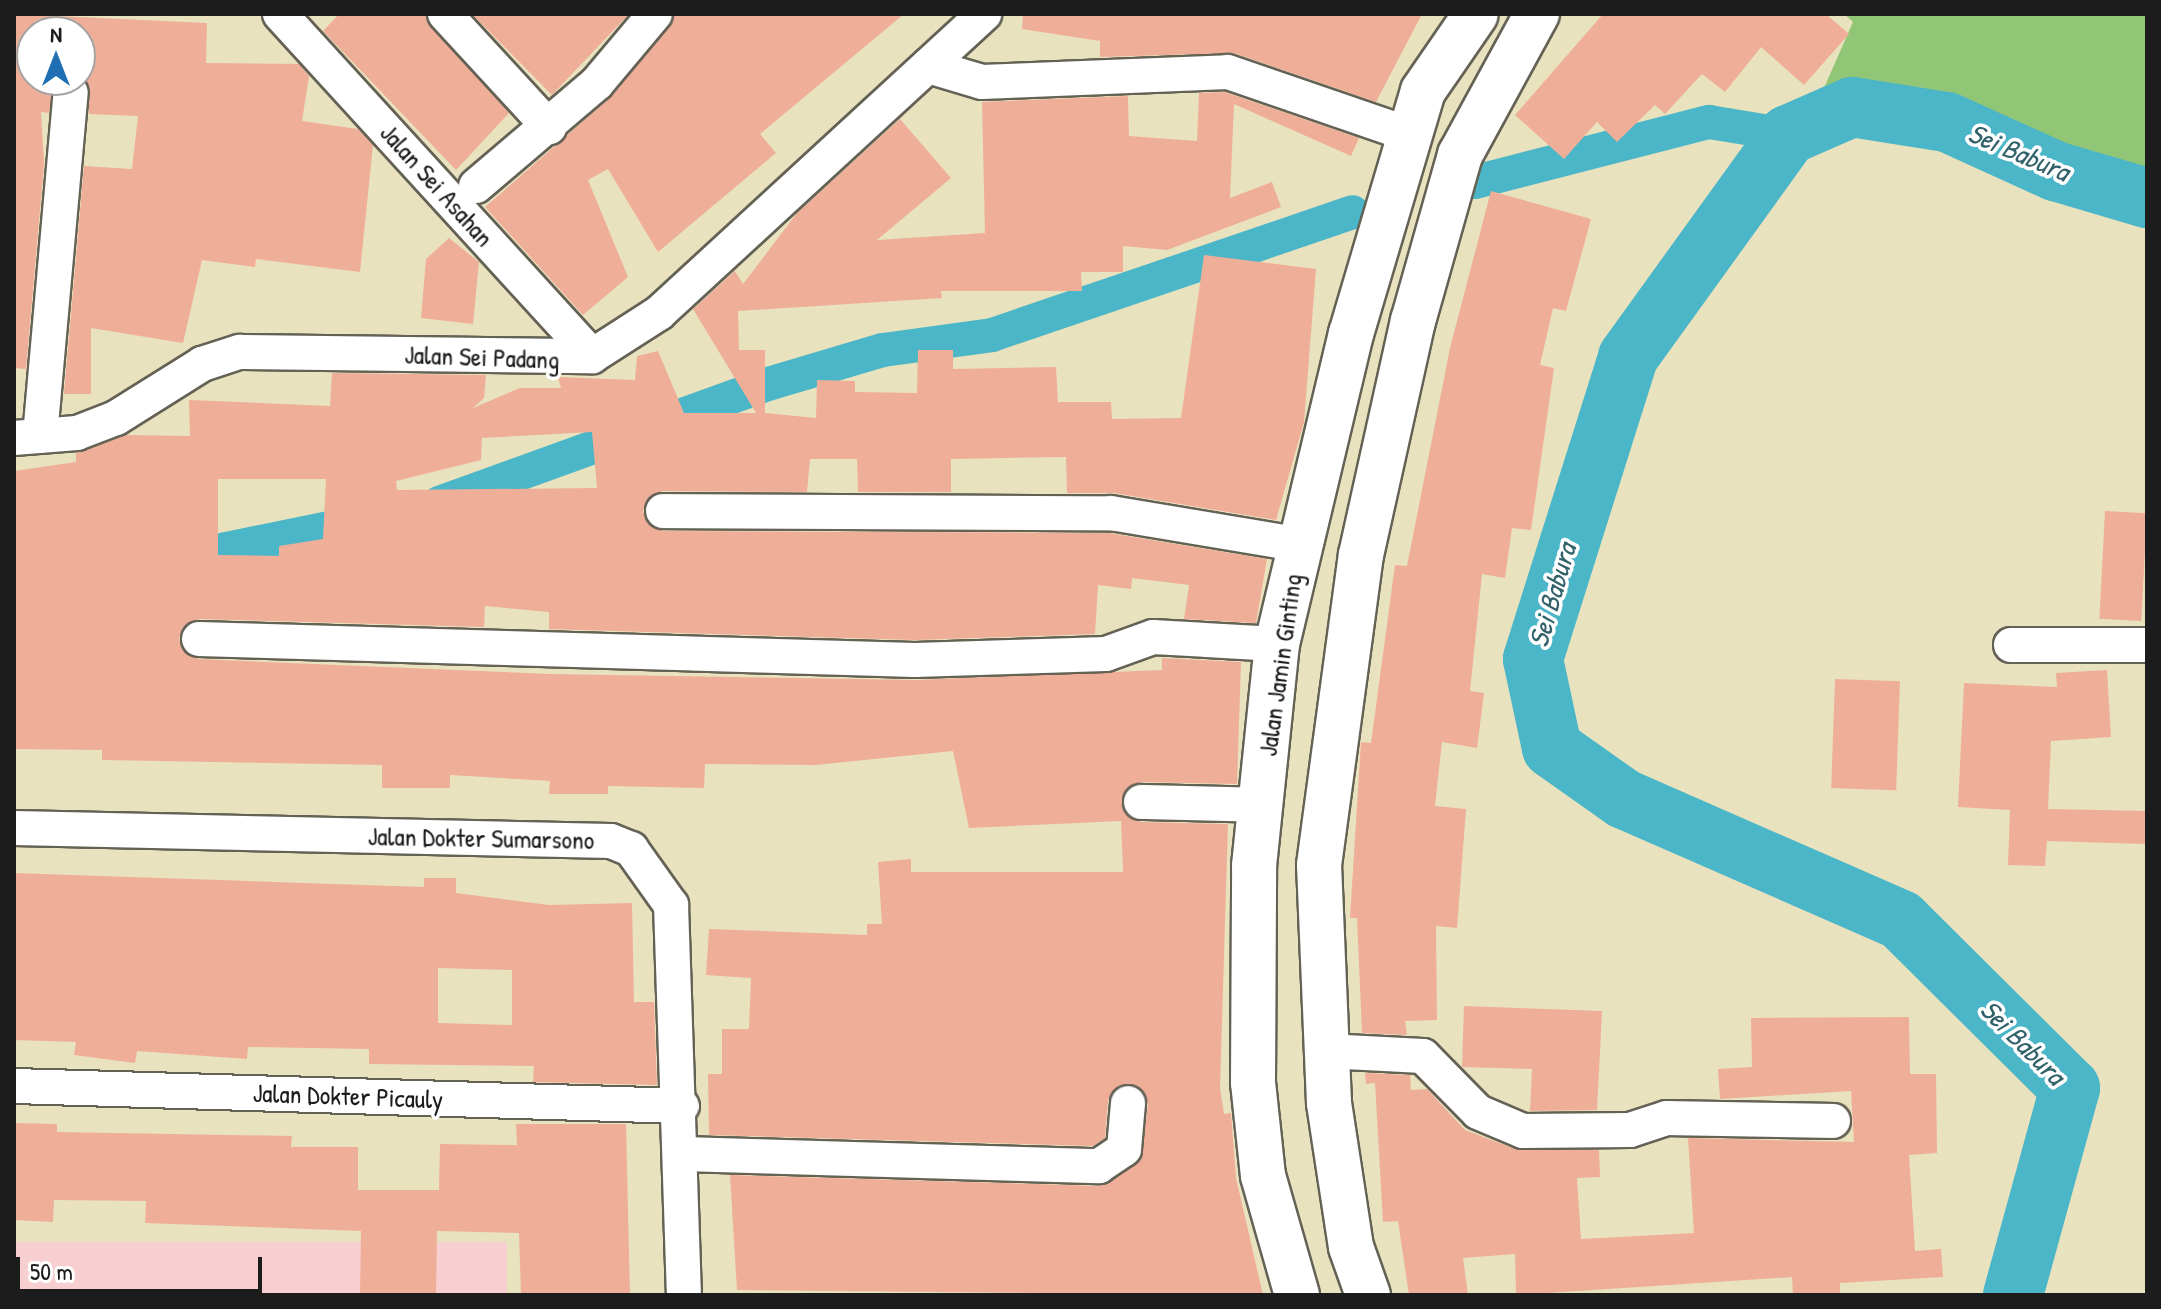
<!DOCTYPE html>
<html>
<head>
<meta charset="utf-8">
<style>
  body { margin:0 }
  #map { position:relative; width:2161px; height:1309px; overflow:hidden; background:#e9e2bf; font-family:"Patrick Hand",sans-serif }
  div>[style] { position:absolute }
  [style*='--x'] { left:calc(var(--x)*1px); top:calc(var(--y)*1px); width:calc(var(--w)*1px); rotate:calc(var(--a)*1deg) }
  .built>* { inset:0; background:#f7cfd1; transform-origin:0 0 }
  .green>* { inset:0; background:#92c677 }
  .canal>* { height:34px; margin:-17px; padding:0 17px; transform-origin:17px; border-radius:17px; background:#4bb6c8 }
  .river>* { height:60px; margin:-30px; padding:0 30px; transform-origin:30px; border-radius:30px; background:#4bb6c8 }
  .building>* { inset:0; background:#efae98; transform-origin:0 0 }
  .roads { filter:drop-shadow(2px 0 #646155) drop-shadow(-2px 0 #646155) drop-shadow(0 2px #646155) drop-shadow(0 -2px #646155) }
  .minor>* { height:34px; margin:-17px; padding:0 17px; transform-origin:17px; border-radius:17px; background:#fff }
  .primary>* { height:44px; margin:-22px; padding:0 22px; transform-origin:22px; border-radius:22px; background:#fff }
  span { translate:-50% -50%; white-space:nowrap; text-align:center; line-height:1.15; -webkit-text-stroke:7px #fff; paint-order:stroke }
  .street-label { font-size:26px; color:#1c1c1c }
  .water-label { font-size:28px; color:#316169; font-style:italic }
  .frame { position:absolute; inset:0; border:16px solid #1c1c1c; pointer-events:none }
  .north { position:absolute; left:16px; top:16px; width:80px; height:80px; box-sizing:border-box; background:#fff; border:2px solid #a4a4a4; border-radius:50%; rotate:0deg; font-size:22px; font-weight:700; line-height:32px; text-align:center; color:#1c1c1c }
  .north::after { content:''; display:block; margin:auto; width:28px; height:36px; background:#1f6fb2; clip-path:polygon(50% 0,100% 100%,50% 72%,0 100%) }
  .scale { position:absolute; left:16px; top:1257px; width:246px; height:36px; box-sizing:border-box; border:4px solid #1c1c1c; border-top:0; padding-left:10px; font-size:24px; line-height:28px; white-space:nowrap; color:#1c1c1c; -webkit-text-stroke:6px #fff; paint-order:stroke }
</style>
</head>
<body>
<div id="map">
  <div class="built">
    <i style="left:14px;top:1242px;width:493px;height:53px"></i>
  </div>
  <div class="green">
    <i style="clip-path:polygon(1844px 14px,2147px 14px,2147px 197px,1852px 107px,1816px 106px,1853px 22px)"></i>
  </div>
  <div class="canal">
    <i style="--x:1475;--y:182;--w:242;--a:-14.4"></i>
    <i style="--x:1709;--y:122;--w:80;--a:9.3"></i>
    <i style="--x:439;--y:503;--w:350;--a:-19.9"></i>
    <i style="--x:768;--y:384;--w:120;--a:-16.5"></i>
    <i style="--x:883;--y:350;--w:110;--a:-7.8"></i>
    <i style="--x:992;--y:335;--w:381;--a:-18.8"></i>
    <i style="--x:173;--y:560;--w:199;--a:-11.6"></i>
  </div>
  <div class="river">
    <i style="--x:2013;--y:1295;--w:215;--a:-74.6"></i>
    <i style="--x:2070;--y:1088;--w:238;--a:-135.2"></i>
    <i style="--x:1901;--y:920;--w:302;--a:-156.4"></i>
    <i style="--x:1624;--y:799;--w:88;--a:-144.7"></i>
    <i style="--x:1552;--y:748;--w:91;--a:-102.1"></i>
    <i style="--x:1533;--y:659;--w:317;--a:-72.5"></i>
    <i style="--x:1628;--y:357;--w:274;--a:-54.2"></i>
    <i style="--x:1788;--y:135;--w:70;--a:-23.6"></i>
    <i style="--x:1852;--y:107;--w:96;--a:9"></i>
    <i style="--x:1947;--y:122;--w:119;--a:24.4"></i>
    <i style="--x:2055;--y:171;--w:96;--a:16.4"></i>
  </div>
  <div class="building">
    <i style="clip-path:polygon(14px 14px,207px 23px,206px 63px,299px 64px,309px 76px,302px 121px,358px 129px,373px 145px,360px 272px,256px 259px,255px 267px,202px 260px,183px 343px,91px 328px,91px 394px,64px 394px,84px 166px,132px 169px,138px 116px,89px 114px,80px 32px,32px 32px,32px 80px,55px 80px,49px 113px,41px 112px,44px 164px,26px 369px,14px 368px)"></i>
    <i style="clip-path:polygon(339px 14px,426px 14px,509px 113px,456px 170px,323px 31px)"></i>
    <i style="clip-path:polygon(472px 14px,629px 14px,552px 95px)"></i>
    <i style="clip-path:polygon(674px 14px,904px 14px,760px 134px,776px 153px,658px 252px,608px 169px,588px 180px,628px 277px,583px 315px,485px 207px,612px 96px)"></i>
    <i style="clip-path:polygon(1023px 14px,1422px 14px,1376px 102px,1234px 53px,1100px 57px,1100px 41px,1022px 29px)"></i>
    <i style="clip-path:polygon(1603px 14px,1826px 14px,1849px 34px,1804px 85px,1761px 47px,1725px 92px,1702px 74px,1665px 114px,1655px 105px,1617px 142px,1597px 122px,1564px 159px,1515px 115px)"></i>
    <i style="clip-path:polygon(evenodd,1225px 92px,1359px 138px,1351px 156px,1234px 104px,1230px 198px,1272px 182px,1281px 207px,1167px 250px,1123px 246px,1123px 272px,1081px 272px,1082px 291px,941px 291px,942px 298px,738px 311px,739px 350px,765px 350px,765px 413px,816px 418px,817px 380px,855px 381px,855px 392px,917px 393px,918px 350px,953px 350px,953px 369px,1056px 367px,1058px 402px,1111px 402px,1112px 419px,1181px 418px,1204px 255px,1316px 269px,1304px 422px,1276px 520px,1114px 493px,1067px 493px,1066px 457px,951px 459px,951px 492px,858px 492px,857px 459px,810px 459px,807px 492px,663px 491px,646px 500px,643px 512px,663px 531px,1109px 533px,1267px 559px,1256px 623px,1184px 619px,1189px 585px,1132px 578px,1131px 589px,1098px 585px,1095px 634px,915px 640px,549px 629px,549px 612px,485px 606px,484px 627px,200px 619px,182px 628px,179px 639px,198px 659px,549px 674px,916px 680px,1162px 670px,1162px 658px,1241px 662px,1237px 784px,1141px 782px,1121px 802px,1140px 822px,1228px 824px,1220px 1088px,1224px 1114px,1231px 1113px,1236px 1178px,1263px 1295px,737px 1290px,730px 1175px,1099px 1186px,1141px 1160px,1148px 1104px,1139px 1086px,1119px 1085px,1108px 1100px,1105px 1138px,1093px 1146px,709px 1135px,708px 1074px,722px 1074px,722px 1029px,749px 1029px,751px 978px,706px 975px,709px 929px,867px 935px,867px 924px,882px 924px,878px 862px,911px 859px,911px 872px,1123px 872px,1121px 821px,969px 828px,953px 751px,815px 765px,705px 764px,704px 788px,608px 786px,608px 794px,549px 794px,550px 781px,450px 775px,450px 788px,382px 788px,382px 765px,102px 760px,102px 750px,14px 749px,14px 471px,76px 462px,76px 453px,126px 435px,190px 436px,189px 400px,330px 406px,332px 373px,486px 375px,484px 398px,473px 408px,520px 388px,561px 388px,558px 377px,635px 380px,637px 356px,658px 351px,684px 413px,756px 413px,693px 309px,735px 271px,743px 284px,797px 213px,900px 119px,951px 178px,877px 240px,985px 233px,982px 102px,1128px 96px,1129px 136px,1197px 141px,1199px 93px,1225px 92px,592px 432px,597px 488px,397px 490px,396px 481px,481px 460px,482px 438px,592px 432px,1225px 92px,218px 479px,326px 479px,323px 539px,279px 546px,279px 556px,218px 555px,218px 479px)"></i>
    <i style="clip-path:polygon(1491px 191px,1591px 219px,1566px 311px,1553px 308px,1540px 365px,1554px 368px,1531px 530px,1512px 528px,1505px 578px,1482px 574px,1470px 691px,1484px 693px,1477px 748px,1442px 742px,1435px 806px,1466px 809px,1457px 928px,1436px 926px,1437px 1020px,1405px 1021px,1407px 1035px,1362px 1033px,1357px 918px,1350px 918px,1361px 742px,1371px 743px,1395px 565px,1407px 566px,1450px 348px)"></i>
    <i style="clip-path:polygon(449px 238px,479px 262px,473px 324px,421px 318px,426px 259px)"></i>
    <i style="left:2105px;top:511px;width:42px;height:108px;rotate:3deg"></i>
    <i style="clip-path:polygon(2107px 670px,2111px 737px,2051px 741px,2048px 809px,2147px 811px,2147px 844px,2047px 841px,2045px 866px,2008px 865px,2010px 810px,1958px 807px,1964px 683px,2057px 687px,2056px 673px)"></i>
    <i style="left:1835px;top:679px;width:65px;height:109px;rotate:2deg"></i>
    <i style="clip-path:polygon(evenodd,14px 873px,424px 887px,424px 878px,456px 878px,456px 893px,549px 905px,632px 903px,634px 1002px,654px 1002px,657px 1085px,533px 1082px,534px 1066px,369px 1064px,369px 1049px,248px 1047px,247px 1059px,137px 1051px,135px 1063px,74px 1055px,76px 1042px,14px 1040px,14px 873px,438px 968px,512px 970px,512px 1025px,438px 1023px,438px 968px)"></i>
    <i style="clip-path:polygon(1464px 1006px,1602px 1011px,1597px 1110px,1530px 1111px,1532px 1069px,1462px 1067px)"></i>
    <i style="clip-path:polygon(1909px 1017px,1910px 1074px,1936px 1074px,1937px 1153px,1909px 1155px,1915px 1251px,1941px 1249px,1943px 1277px,1840px 1283px,1840px 1295px,1793px 1295px,1792px 1277px,1516px 1295px,1515px 1254px,1463px 1258px,1468px 1295px,1409px 1295px,1398px 1221px,1383px 1222px,1375px 1083px,1366px 1084px,1365px 1073px,1410px 1075px,1411px 1090px,1427px 1089px,1465px 1130px,1515px 1149px,1599px 1150px,1600px 1177px,1577px 1178px,1581px 1239px,1694px 1233px,1688px 1138px,1854px 1142px,1851px 1091px,1720px 1099px,1718px 1069px,1752px 1067px,1751px 1018px)"></i>
    <i style="clip-path:polygon(14px 1123px,57px 1124px,57px 1132px,292px 1136px,291px 1147px,358px 1147px,358px 1190px,439px 1190px,440px 1144px,517px 1145px,516px 1124px,626px 1124px,630px 1295px,521px 1295px,519px 1233px,437px 1231px,436px 1295px,360px 1295px,361px 1231px,145px 1223px,146px 1201px,54px 1200px,53px 1222px,14px 1220px)"></i>
  </div>
  <div class="roads">
    <div class="minor">
      <i style="--x:280;--y:14;--w:463;--a:47.6"></i>
      <i style="--x:445;--y:14;--w:154;--a:47.4"></i>
      <i style="--x:928;--y:66;--w:56;--a:16.5"></i>
      <i style="--x:982;--y:82;--w:246;--a:-2.3"></i>
      <i style="--x:1228;--y:72;--w:194;--a:19"></i>
      <i style="--x:476;--y:186;--w:159;--a:-40.4"></i>
      <i style="--x:597;--y:83;--w:90;--a:-50"></i>
      <i style="--x:40;--y:436;--w:345;--a:-84.9"></i>
      <i style="--x:14;--y:438;--w:63;--a:-4.5"></i>
      <i style="--x:77;--y:433;--w:42;--a:-21"></i>
      <i style="--x:116;--y:418;--w:102;--a:-32.1"></i>
      <i style="--x:202;--y:364;--w:40;--a:-18"></i>
      <i style="--x:240;--y:352;--w:352;--a:0.7"></i>
      <i style="--x:592;--y:356;--w:80;--a:-32.7"></i>
      <i style="--x:659;--y:313;--w:442;--a:-42.6"></i>
      <i style="--x:663;--y:511;--w:448;--a:0.3"></i>
      <i style="--x:1111;--y:513;--w:189;--a:9.5"></i>
      <i style="--x:199;--y:639;--w:716;--a:1.68"></i>
      <i style="--x:915;--y:660;--w:191;--a:-1.8"></i>
      <i style="--x:1106;--y:654;--w:50;--a:-19.9"></i>
      <i style="--x:1153;--y:637;--w:124;--a:3.2"></i>
      <i style="--x:2011;--y:645;--w:136;--a:0"></i>
      <i style="--x:1141;--y:802;--w:120;--a:1.4"></i>
      <i style="--x:14;--y:828;--w:597;--a:1.25"></i>
      <i style="--x:611;--y:841;--w:22;--a:22"></i>
      <i style="--x:631;--y:849;--w:69;--a:54.5"></i>
      <i style="--x:671;--y:905;--w:390;--a:88.1"></i>
      <i style="--x:1326;--y:1051;--w:97;--a:3"></i>
      <i style="--x:1423;--y:1056;--w:78;--a:45.5"></i>
      <i style="--x:1478;--y:1112;--w:49;--a:22.9"></i>
      <i style="--x:1523;--y:1131;--w:107;--a:-0.5"></i>
      <i style="--x:1630;--y:1130;--w:39;--a:-18"></i>
      <i style="--x:1667;--y:1118;--w:166;--a:1"></i>
      <i style="--x:14;--y:1086;--w:668;--a:1.71"></i>
      <i style="--x:683;--y:1154;--w:416;--a:1.7"></i>
      <i style="--x:1099;--y:1166;--w:30;--a:-34"></i>
      <i style="--x:1124;--y:1149;--w:46;--a:-85"></i>
    </div>
    <div class="primary">
      <i style="--x:1297;--y:1295;--w:124;--a:-105.9"></i>
      <i style="--x:1263;--y:1176;--w:94;--a:-96.1"></i>
      <i style="--x:1253;--y:1083;--w:217;--a:-89.7"></i>
      <i style="--x:1254;--y:866;--w:223;--a:-84.1"></i>
      <i style="--x:1277;--y:644;--w:319;--a:-76.6"></i>
      <i style="--x:1351;--y:334;--w:253;--a:-73.5"></i>
      <i style="--x:1423;--y:91;--w:93;--a:-55.5"></i>
      <i style="--x:1368;--y:1295;--w:51;--a:-109.5"></i>
      <i style="--x:1351;--y:1247;--w:146;--a:-98.7"></i>
      <i style="--x:1329;--y:1103;--w:238;--a:-92.4"></i>
      <i style="--x:1319;--y:865;--w:313;--a:-82.3"></i>
      <i style="--x:1361;--y:555;--w:240;--a:-77.5"></i>
      <i style="--x:1413;--y:321;--w:173;--a:-74.2"></i>
      <i style="--x:1460;--y:155;--w:161;--a:-61.4"></i>
    </div>
  </div>
  <div class="street-label">
    <span style="left:437px;top:185px;rotate:48deg">Jalan Sei Asahan</span>
    <span style="left:482px;top:357px;rotate:2deg">Jalan Sei Padang</span>
    <span style="left:1280px;top:665px;rotate:-82deg">Jalan Jamin Ginting</span>
    <span style="left:481px;top:838px;rotate:1deg">Jalan Dokter Sumarsono</span>
    <span style="left:348px;top:1096px;rotate:2deg">Jalan Dokter Picauly</span>
  </div>
  <div class="water-label">
    <span style="left:2019px;top:152px;rotate:23deg">Sei Babura</span>
    <span style="left:1552px;top:595px;rotate:-74deg">Sei Babura</span>
    <span style="left:2023px;top:1042px;rotate:45deg">Sei Babura</span>
  </div>
  <div class="frame"></div>
  <div class="north">N</div>
  <div class="scale">50 m</div>
</div>
</body>
</html>
